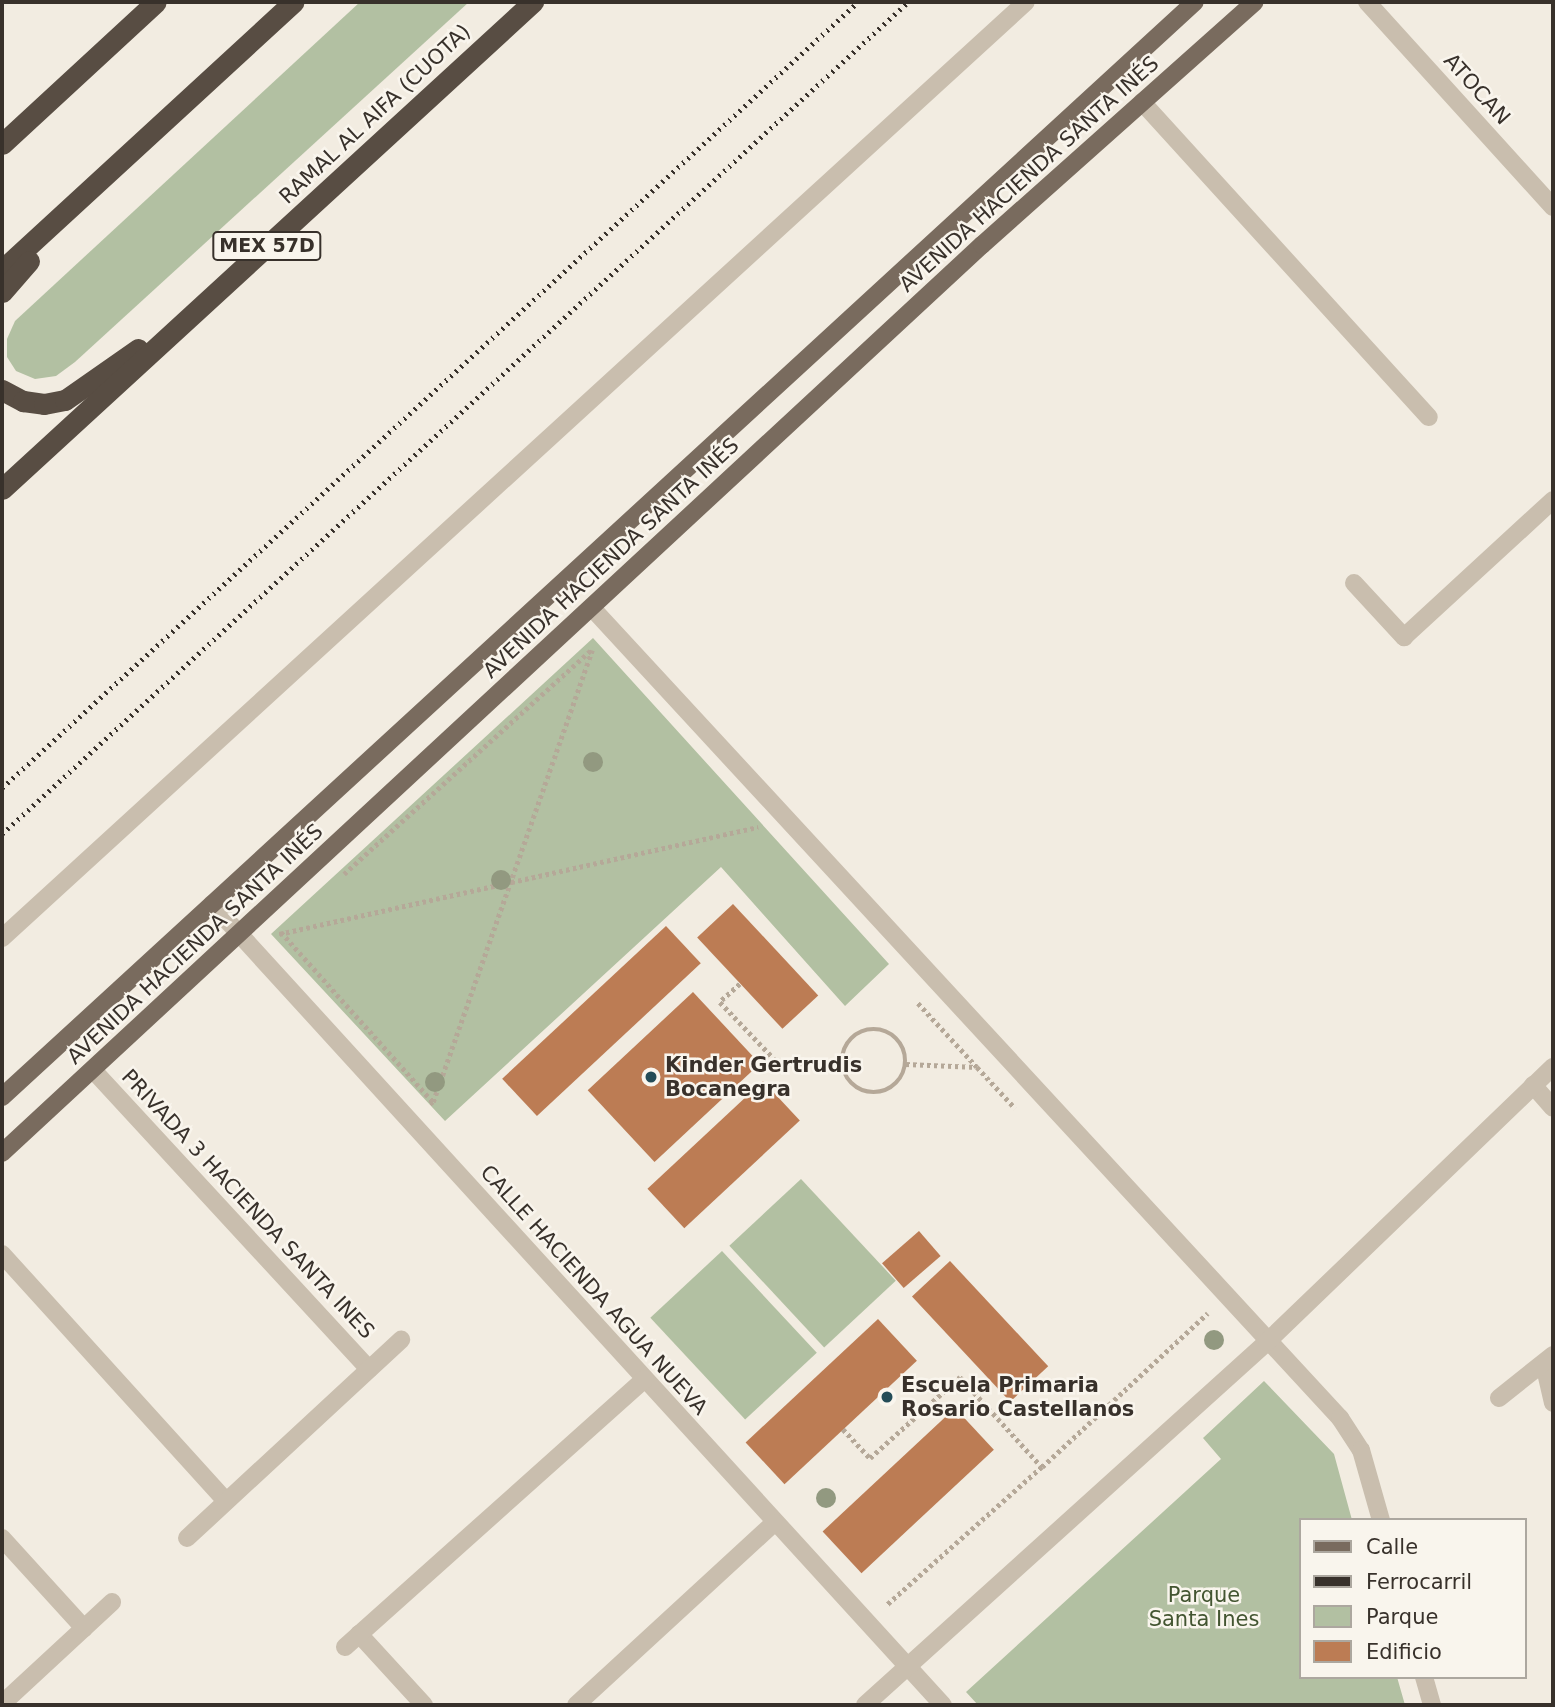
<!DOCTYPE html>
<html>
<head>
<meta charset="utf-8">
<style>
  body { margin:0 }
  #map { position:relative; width:1555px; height:1707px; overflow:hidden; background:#f2ece1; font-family:"DejaVu Sans",sans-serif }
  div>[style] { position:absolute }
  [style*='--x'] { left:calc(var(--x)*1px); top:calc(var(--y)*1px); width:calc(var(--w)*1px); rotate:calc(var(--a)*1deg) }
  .green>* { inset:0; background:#b2c0a2; transform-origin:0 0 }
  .building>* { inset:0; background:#bc7c54; transform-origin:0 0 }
  .path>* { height:4.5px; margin-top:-2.25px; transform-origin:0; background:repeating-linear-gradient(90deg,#b5a898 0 3.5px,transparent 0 7px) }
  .path>.ring { margin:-2.25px; padding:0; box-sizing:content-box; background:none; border:4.5px solid #b5a898; border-radius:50% }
  .minor>* { height:18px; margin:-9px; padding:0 9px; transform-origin:9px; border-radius:9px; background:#c9beae }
  .major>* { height:18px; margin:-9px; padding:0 9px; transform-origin:9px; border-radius:9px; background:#796b5e }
  .highway>* { height:21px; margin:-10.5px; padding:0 10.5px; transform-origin:10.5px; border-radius:10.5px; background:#584d43 }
  .rail>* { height:5px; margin-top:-2.5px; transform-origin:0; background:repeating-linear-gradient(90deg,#38312b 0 2px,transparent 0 7px) }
  .trees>* { width:20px; height:20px; margin:-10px; border-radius:50%; background:#929980 }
  .dots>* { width:19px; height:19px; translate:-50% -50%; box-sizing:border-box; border:4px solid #f9f5ed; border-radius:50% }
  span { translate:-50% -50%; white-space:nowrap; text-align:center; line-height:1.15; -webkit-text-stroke:5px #f9f5ed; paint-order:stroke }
  .shield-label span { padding:2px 5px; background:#f9f5ed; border:2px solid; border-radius:5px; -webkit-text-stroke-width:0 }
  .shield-label { font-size:19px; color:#38312b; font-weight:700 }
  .street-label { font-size:21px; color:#38312b }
  .poi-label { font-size:21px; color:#38312b; font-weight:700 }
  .left { translate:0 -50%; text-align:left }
  .park-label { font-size:21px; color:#435531 }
  .frame { position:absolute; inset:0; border:4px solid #38312b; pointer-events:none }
  .legend { position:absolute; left:1299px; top:1518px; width:228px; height:161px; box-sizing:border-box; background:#f9f5ed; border:2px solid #aca79f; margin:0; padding:9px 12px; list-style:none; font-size:21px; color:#38312b }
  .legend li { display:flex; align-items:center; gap:14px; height:35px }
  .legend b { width:35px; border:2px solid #aca79f }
</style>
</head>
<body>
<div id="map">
  <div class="green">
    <i style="clip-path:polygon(360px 2px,469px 2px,75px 362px,56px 376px,35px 379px,16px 371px,7px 357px,7px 339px,15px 321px)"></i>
    <i style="clip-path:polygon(593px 638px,889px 964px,845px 1006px,721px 867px,445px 1121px,271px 934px)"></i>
    <i style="left:801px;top:1179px;width:139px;height:98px;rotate:47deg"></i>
    <i style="left:722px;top:1251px;width:139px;height:98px;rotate:47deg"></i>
    <i style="clip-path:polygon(1264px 1381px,1334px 1454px,1352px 1520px,1301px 1520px,1301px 1677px,1397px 1677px,1405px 1705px,978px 1705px,966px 1692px,1221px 1459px,1203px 1438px)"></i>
  </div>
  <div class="building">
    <i style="left:733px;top:904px;width:125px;height:49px;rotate:47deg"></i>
    <i style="left:666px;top:926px;width:51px;height:224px;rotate:47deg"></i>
    <i style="left:693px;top:992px;width:98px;height:144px;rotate:47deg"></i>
    <i style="left:763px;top:1081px;width:54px;height:158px;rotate:47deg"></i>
    <i style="left:919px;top:1231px;width:33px;height:49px;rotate:49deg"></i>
    <i style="left:950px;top:1261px;width:144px;height:52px;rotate:47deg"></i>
    <i style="left:878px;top:1319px;width:57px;height:181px;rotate:47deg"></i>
    <i style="left:955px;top:1408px;width:57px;height:181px;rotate:47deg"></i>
  </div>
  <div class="path">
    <i style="--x:344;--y:874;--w:336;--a:-42.2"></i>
    <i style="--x:281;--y:932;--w:228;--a:48.2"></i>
    <i style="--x:433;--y:1102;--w:5;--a:143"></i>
    <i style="--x:279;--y:934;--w:491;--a:-12.6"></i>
    <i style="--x:740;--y:984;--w:27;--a:138"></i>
    <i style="--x:720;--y:1002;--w:84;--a:46.4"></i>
    <i style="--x:778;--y:1063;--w:64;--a:0.9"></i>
    <i style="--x:918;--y:1003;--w:87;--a:47.3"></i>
    <i class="ring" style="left:842px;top:1029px;width:59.5px;height:59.5px"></i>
    <i style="--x:906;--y:1064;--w:71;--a:2.4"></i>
    <i style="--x:977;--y:1067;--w:56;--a:47.2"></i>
    <i style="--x:433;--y:1102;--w:479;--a:-70.6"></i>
    <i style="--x:843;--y:1429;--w:40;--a:47"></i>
    <i style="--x:870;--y:1458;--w:121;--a:-42"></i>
    <i style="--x:960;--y:1377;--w:122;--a:47.7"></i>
    <i style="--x:1042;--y:1467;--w:209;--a:138.3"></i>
    <i style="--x:1042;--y:1467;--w:226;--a:-42.9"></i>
  </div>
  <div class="minor">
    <i style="--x:1367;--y:2;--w:277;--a:47.8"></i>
    <i style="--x:1142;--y:102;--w:426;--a:47.7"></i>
    <i style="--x:1354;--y:583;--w:74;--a:47.2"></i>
    <i style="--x:1404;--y:637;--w:202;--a:-42.6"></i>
    <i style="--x:592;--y:608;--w:1103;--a:47.28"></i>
    <i style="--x:1340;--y:1418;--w:38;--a:57"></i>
    <i style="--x:1361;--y:1450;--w:73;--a:74.1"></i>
    <i style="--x:212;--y:904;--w:1084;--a:47.62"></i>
    <i style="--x:2;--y:938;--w:1387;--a:-42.43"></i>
    <i style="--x:93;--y:1070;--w:407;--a:47.3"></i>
    <i style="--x:1533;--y:1085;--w:30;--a:49"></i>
    <i style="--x:2;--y:1254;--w:333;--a:47.8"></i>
    <i style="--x:1544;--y:1364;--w:40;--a:77"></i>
    <i style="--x:1499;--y:1398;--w:69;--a:-38.5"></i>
    <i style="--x:2;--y:1538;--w:122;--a:47.7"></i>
    <i style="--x:187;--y:1538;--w:292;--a:-42.8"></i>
    <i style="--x:359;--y:1634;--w:96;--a:47.5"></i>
    <i style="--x:345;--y:1647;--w:402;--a:-41.8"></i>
    <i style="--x:1424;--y:1677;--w:29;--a:74"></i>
    <i style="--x:2;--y:1704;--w:150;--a:-42.8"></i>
    <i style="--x:576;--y:1705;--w:269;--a:-42.6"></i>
    <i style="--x:865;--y:1705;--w:542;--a:-42.08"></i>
    <i style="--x:1267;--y:1342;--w:397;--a:-43.9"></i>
  </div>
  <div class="major">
    <i style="--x:2;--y:1097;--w:1619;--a:-42.55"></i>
    <i style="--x:2;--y:1153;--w:1336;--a:-42.82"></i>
    <i style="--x:982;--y:245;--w:365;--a:-41.7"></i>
  </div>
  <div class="highway">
    <i style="--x:2;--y:144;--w:209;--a:-42.7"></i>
    <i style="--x:2;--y:270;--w:396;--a:-42.6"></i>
    <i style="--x:2;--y:292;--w:41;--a:-48.9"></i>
    <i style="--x:2;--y:390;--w:24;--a:28"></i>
    <i style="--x:23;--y:401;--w:21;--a:8"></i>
    <i style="--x:44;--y:404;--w:21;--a:-11"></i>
    <i style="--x:65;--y:400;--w:89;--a:-34.9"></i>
    <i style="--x:2;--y:489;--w:721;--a:-42.53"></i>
  </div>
  <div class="rail">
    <i style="--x:2;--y:788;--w:1162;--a:-42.56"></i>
    <i style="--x:2;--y:834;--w:1230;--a:-42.56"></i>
  </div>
  <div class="trees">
    <i style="left:593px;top:762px"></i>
    <i style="left:501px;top:880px"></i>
    <i style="left:435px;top:1082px"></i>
    <i style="left:1214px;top:1340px"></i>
    <i style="left:826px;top:1498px"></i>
  </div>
  <div class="dots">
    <i style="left:651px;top:1077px;background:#244c57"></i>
    <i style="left:887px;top:1397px;background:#244c57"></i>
  </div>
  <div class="shield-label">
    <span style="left:267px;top:246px">MEX 57D</span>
  </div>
  <div class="street-label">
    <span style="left:1477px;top:89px;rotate:48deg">ATOCAN</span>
    <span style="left:375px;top:114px;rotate:-43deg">RAMAL AL AIFA (CUOTA)</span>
    <span style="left:1029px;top:174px;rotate:-42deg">AVENIDA HACIENDA SANTA INÉS</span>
    <span style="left:611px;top:558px;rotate:-43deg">AVENIDA HACIENDA SANTA INÉS</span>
    <span style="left:195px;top:944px;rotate:-43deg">AVENIDA HACIENDA SANTA INÉS</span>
    <span style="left:248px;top:1204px;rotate:47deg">PRIVADA 3 HACIENDA SANTA INES</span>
    <span style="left:594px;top:1290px;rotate:48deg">CALLE HACIENDA AGUA NUEVA</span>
  </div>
  <div class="poi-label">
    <span class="left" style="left:665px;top:1077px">Kinder Gertrudis<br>Bocanegra</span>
    <span class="left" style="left:901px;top:1397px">Escuela Primaria<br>Rosario Castellanos</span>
  </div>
  <div class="park-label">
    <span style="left:1204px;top:1607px">Parque<br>Santa Ines</span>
  </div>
  <div class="frame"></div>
  <ul class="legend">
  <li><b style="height:9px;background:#796b5e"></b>Calle</li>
  <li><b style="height:9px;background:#38312b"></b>Ferrocarril</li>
  <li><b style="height:19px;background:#b2c0a2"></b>Parque</li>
  <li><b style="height:19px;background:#bc7c54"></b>Edificio</li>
  </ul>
</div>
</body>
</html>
